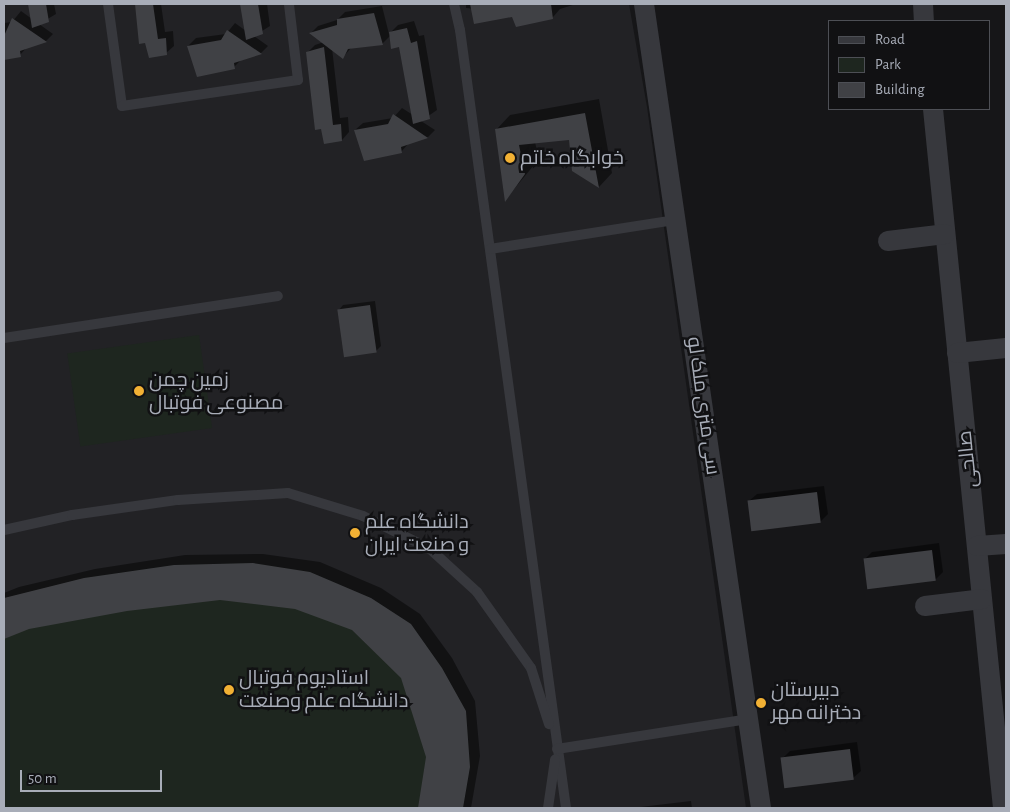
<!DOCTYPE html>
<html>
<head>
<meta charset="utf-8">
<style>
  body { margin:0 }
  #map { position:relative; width:1010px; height:812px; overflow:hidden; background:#161618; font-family:"Alegreya Sans",Cairo,sans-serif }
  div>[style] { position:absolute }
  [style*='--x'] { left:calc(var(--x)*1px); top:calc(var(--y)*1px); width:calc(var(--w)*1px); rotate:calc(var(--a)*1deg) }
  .built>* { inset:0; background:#222225 }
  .green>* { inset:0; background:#1e261f; transform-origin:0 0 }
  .shadow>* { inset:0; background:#0007 }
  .building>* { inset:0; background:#404145; transform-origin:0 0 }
  .lane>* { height:10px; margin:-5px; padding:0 5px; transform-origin:5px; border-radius:5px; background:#37383d }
  .street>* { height:20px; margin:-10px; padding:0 10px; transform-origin:10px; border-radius:10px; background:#37383d }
  .dots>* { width:14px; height:14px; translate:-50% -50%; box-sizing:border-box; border:2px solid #111113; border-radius:50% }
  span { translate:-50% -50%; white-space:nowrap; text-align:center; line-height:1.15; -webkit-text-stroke:5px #111113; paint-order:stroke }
  .poi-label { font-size:20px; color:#a8adb8 }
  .left { translate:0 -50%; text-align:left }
  .street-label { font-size:20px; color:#a8adb8 }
  .frame { position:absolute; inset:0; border:5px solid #a8adb8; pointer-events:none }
  .legend { position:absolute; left:828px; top:20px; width:162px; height:90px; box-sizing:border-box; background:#111113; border:1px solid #4d4f55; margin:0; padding:6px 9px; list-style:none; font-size:15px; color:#a8adb8 }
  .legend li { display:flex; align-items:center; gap:10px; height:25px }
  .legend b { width:25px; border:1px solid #4d4f55 }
  .scale { position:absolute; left:20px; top:770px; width:142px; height:22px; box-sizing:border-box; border:2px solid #a8adb8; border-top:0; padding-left:6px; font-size:15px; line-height:18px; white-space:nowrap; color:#a8adb8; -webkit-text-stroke:4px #111113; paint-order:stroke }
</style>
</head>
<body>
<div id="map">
  <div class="built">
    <i style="clip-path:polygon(4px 4px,629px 4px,647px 107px,746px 808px,4px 808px)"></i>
  </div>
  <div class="green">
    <i style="left:199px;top:335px;width:94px;height:133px;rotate:82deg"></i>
    <i style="clip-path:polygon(253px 563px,310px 572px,371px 598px,411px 624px,442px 668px,466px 711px,470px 767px,463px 808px,4px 808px,4px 598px,84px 578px,174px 565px)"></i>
  </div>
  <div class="shadow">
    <i style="clip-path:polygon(29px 4px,54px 4px,56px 14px,39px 24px,53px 34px,46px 41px,27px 47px,20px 55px,4px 59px,4px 23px,12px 22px,21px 11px,32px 19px)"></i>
    <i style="clip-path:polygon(136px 4px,161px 4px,165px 32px,173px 31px,174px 46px,166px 53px,146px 42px,140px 43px)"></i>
    <i style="clip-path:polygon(241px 4px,267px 4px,270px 26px,254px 36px,268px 46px,261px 53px,242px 59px,234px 67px,188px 46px,196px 38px,226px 34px,235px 23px,246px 31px)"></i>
    <i style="clip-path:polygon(466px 4px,576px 4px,560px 9px,553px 17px,466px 8px)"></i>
    <i style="clip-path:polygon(382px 6px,389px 34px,398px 25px,414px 21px,419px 36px,424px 35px,437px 110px,421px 121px,435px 130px,428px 137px,409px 143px,401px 152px,355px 130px,363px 123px,393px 118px,402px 108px,413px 115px,400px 46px,390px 36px,382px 44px,352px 47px,343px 57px,332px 48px,340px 118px,348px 117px,349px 132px,342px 140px,325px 143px,308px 52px,315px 45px,324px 42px,311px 33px,318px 26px,337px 20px,345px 12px)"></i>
    <i style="clip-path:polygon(599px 99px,612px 173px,599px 187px,570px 138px,535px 142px,539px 159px,506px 199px,496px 130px,510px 115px)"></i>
    <i style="clip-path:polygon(375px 301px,381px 346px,376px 351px,339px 310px,343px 305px)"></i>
    <i style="clip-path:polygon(824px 486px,828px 514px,820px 522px,749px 501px,757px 494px)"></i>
    <i style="clip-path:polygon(939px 543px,943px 572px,936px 579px,865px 559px,872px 552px)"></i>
    <i style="clip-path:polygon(263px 554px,320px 562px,381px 588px,420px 614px,452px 658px,475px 701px,480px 756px,471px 808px,419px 808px,428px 757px,402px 678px,352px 629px,295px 608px,220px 599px,127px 610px,28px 628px,4px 637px,4px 593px,19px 587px,95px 569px,185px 555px)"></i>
    <i style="clip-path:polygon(857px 742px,861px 771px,853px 778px,783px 758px,790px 751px)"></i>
    <i style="clip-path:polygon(691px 801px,692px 808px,632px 808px)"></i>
  </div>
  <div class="building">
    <i style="clip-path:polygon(28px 4px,46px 4px,49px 22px,32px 28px)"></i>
    <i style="clip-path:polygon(135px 4px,153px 4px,158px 39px,166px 38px,167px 55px,149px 58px,145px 43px,139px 44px)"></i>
    <i style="clip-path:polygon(240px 4px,258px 4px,263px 34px,246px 40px)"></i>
    <i style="clip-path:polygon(470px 4px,551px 4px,553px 19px,516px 27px,512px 17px,474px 24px)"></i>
    <i style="clip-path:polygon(374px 13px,383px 45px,348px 49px,343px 59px,309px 33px,337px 25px,337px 19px)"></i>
    <i style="clip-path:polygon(12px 18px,47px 42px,20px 51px,21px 57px,4px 60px,4px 36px)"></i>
    <i style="clip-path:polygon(407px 28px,411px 43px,417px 41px,430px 119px,413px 124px,399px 47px,391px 49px,389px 32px)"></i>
    <i style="clip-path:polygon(227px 30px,262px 54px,234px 63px,235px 69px,197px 77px,187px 46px,221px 40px)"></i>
    <i style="clip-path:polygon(324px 47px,333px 125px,341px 124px,342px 141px,324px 144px,321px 129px,315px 130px,306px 52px)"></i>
    <i style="clip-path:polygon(585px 113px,599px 188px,572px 171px,569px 140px,519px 145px,525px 174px,505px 202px,495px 129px)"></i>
    <i style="clip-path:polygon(393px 114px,428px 138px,401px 147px,402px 153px,364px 161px,354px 130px,388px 124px)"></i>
    <i style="left:370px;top:305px;width:48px;height:33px;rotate:82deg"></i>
    <i style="left:817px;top:492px;width:31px;height:70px;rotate:83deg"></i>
    <i style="left:932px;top:550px;width:31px;height:69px;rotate:83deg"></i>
    <i style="clip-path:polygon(253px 563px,310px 572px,371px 598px,411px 624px,442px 668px,466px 711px,470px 767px,463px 808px,418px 808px,426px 757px,401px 678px,352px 630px,295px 609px,220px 600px,127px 611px,29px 629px,4px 639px,4px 598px,84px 578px,174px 565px)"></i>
    <i style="left:850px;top:749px;width:31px;height:70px;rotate:83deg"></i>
  </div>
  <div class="lane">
    <i style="--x:108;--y:4;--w:103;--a:82.2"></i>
    <i style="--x:122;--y:106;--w:178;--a:-8.4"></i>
    <i style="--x:298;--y:80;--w:77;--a:-96.8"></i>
    <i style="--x:454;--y:4;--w:27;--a:77"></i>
    <i style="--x:460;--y:30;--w:785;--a:82.24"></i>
    <i style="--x:490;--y:249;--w:188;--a:-8.9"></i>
    <i style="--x:4;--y:338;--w:277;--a:-8.7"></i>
    <i style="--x:4;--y:530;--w:70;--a:-12.4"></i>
    <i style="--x:72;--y:515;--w:107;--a:-8.1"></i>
    <i style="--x:178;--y:500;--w:110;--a:-3.6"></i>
    <i style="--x:288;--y:493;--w:78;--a:17"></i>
    <i style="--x:363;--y:516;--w:73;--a:25.9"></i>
    <i style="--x:429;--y:548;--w:65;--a:42.5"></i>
    <i style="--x:477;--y:592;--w:93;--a:54.6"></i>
    <i style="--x:531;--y:668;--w:59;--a:72.2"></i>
    <i style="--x:557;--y:749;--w:193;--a:-8.9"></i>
    <i style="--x:548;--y:808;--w:49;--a:-81.7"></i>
  </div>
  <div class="street">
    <i style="--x:644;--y:4;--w:812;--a:81.72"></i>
    <i style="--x:923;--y:4;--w:17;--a:87"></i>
    <i style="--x:933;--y:109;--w:702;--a:84.28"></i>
    <i style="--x:888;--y:241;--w:57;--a:-7"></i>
    <i style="--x:957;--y:353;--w:49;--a:-5.8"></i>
    <i style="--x:977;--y:546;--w:29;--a:-4"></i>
    <i style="--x:925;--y:606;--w:57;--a:-7"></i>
  </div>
  <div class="dots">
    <i style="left:510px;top:158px;background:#f2b134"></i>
    <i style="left:139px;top:391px;background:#f2b134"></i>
    <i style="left:355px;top:533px;background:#f2b134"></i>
    <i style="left:229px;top:690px;background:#f2b134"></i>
    <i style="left:761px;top:703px;background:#f2b134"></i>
  </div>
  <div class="poi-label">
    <span class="left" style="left:520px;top:158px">خوابگاه خاتم</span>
    <span class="left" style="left:149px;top:392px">زمین چمن<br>مصنوعی فوتبال</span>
    <span class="left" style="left:365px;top:534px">دانشگاه علم<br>و صنعت ایران</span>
    <span class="left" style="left:239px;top:690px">استادیوم فوتبال<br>دانشگاه علم وصنعت</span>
    <span class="left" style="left:771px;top:702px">دبیرستان<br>دخترانه مهر</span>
  </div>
  <div class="street-label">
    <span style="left:703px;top:406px;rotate:82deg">سی متری ملک لو</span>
    <span style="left:968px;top:459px;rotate:-96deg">صالحی</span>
  </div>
  <div class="frame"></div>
  <ul class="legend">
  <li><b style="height:6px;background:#37383d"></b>Road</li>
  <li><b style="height:14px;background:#1e261f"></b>Park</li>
  <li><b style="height:14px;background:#404145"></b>Building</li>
  </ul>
  <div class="scale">50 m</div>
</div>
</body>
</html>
